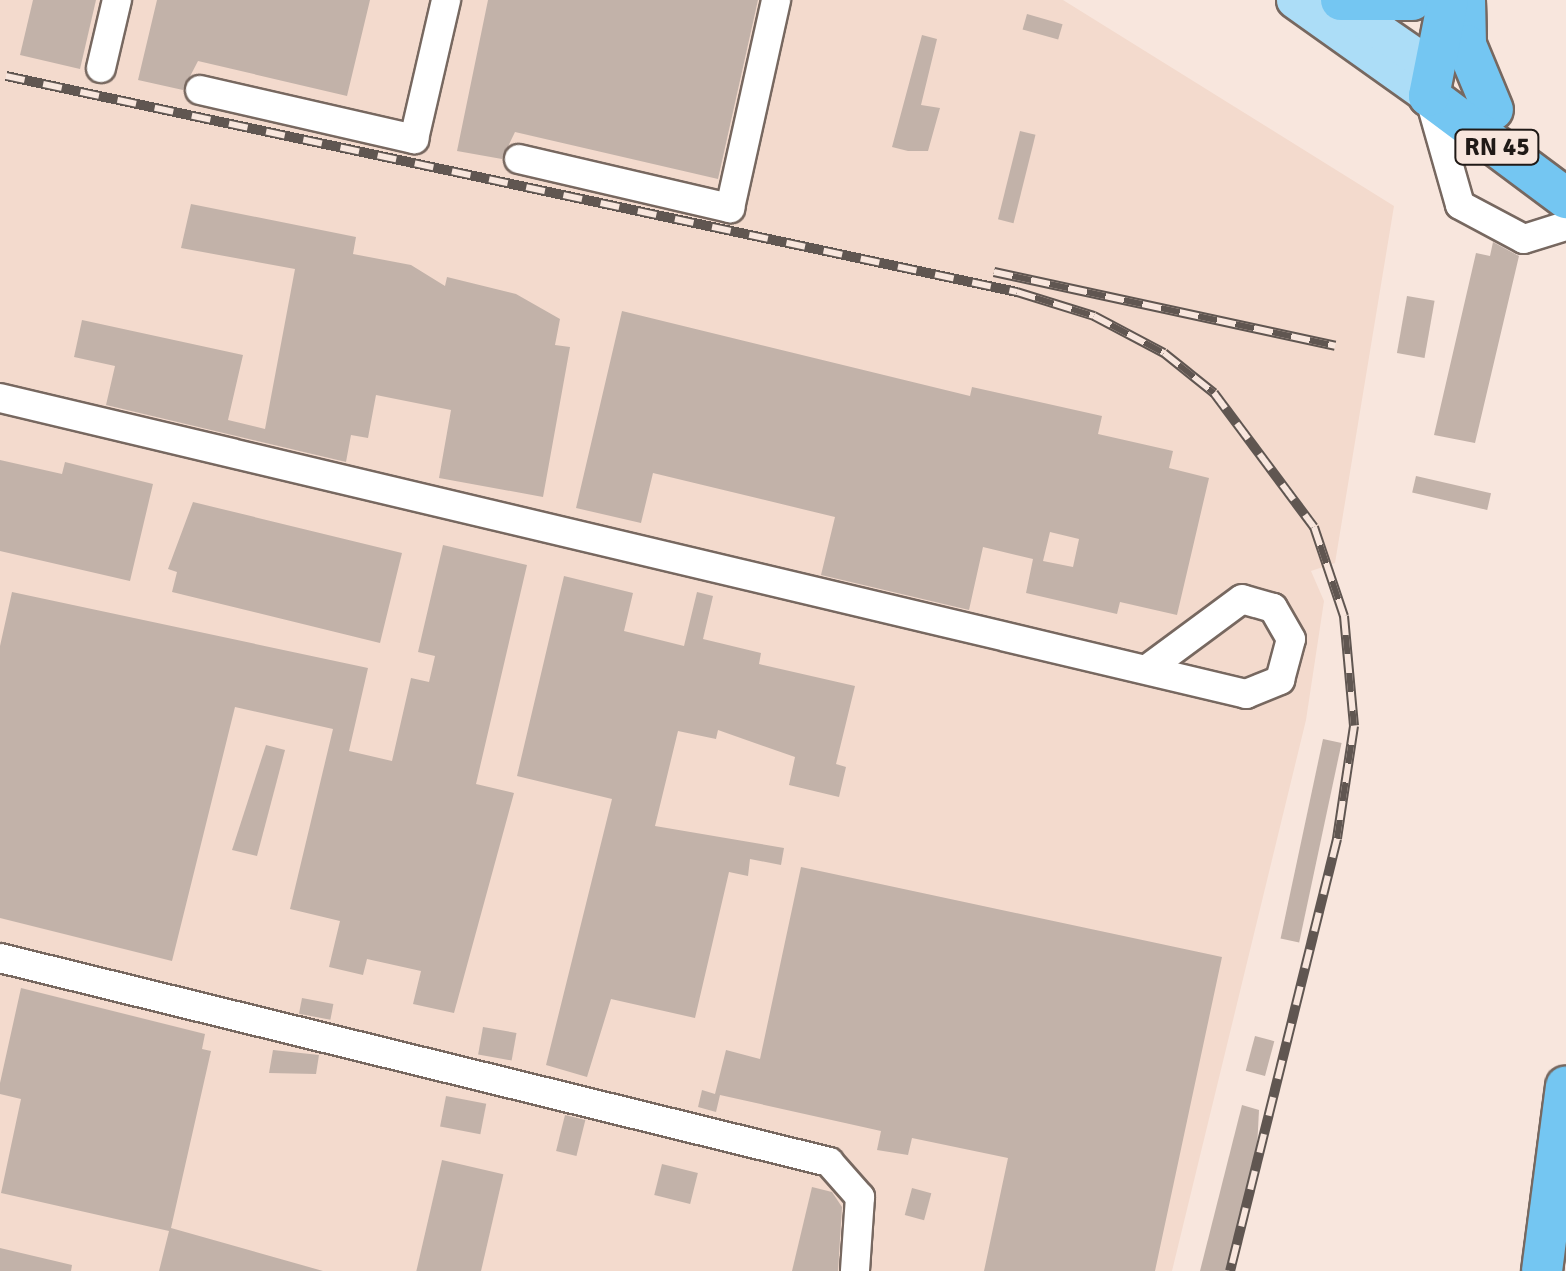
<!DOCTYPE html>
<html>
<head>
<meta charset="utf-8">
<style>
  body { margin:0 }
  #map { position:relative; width:1566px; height:1271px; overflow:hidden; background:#f8e6dd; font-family:Signika,sans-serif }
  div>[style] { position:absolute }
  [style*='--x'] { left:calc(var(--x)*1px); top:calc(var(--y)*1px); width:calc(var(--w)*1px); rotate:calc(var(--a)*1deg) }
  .built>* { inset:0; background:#f3dacd }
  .building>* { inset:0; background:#c2b2a9; transform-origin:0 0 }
  .roads { filter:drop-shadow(2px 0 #776860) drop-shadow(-2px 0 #776860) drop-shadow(0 2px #776860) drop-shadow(0 -2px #776860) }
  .minor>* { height:28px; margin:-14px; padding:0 14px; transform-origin:14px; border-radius:14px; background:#fff }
  .major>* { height:35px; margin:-17.5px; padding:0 17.5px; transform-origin:17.5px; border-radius:17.5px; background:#acddf7 }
  .highway>* { height:40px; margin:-20px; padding:0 20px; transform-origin:20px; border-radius:20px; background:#74c6f2 }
  .rail>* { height:10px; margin-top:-5px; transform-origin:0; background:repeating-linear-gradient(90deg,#f8e6dd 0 19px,#605651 0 38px); box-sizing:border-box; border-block:2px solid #605651 }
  span { translate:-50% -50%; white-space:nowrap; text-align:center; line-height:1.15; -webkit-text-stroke:10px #f8e6dd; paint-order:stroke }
  .shield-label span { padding:2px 8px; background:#f8e6dd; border:2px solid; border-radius:8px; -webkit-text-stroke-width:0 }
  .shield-label { font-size:25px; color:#201a17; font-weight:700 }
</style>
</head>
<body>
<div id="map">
  <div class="built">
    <i style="clip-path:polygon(0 0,1063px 0,1394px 206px,1335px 563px,1311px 571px,1324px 601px,1306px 720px,1172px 1271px,0 1271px)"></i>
  </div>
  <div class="building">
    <i style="clip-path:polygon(33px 0,96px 0,80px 69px,20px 55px)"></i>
    <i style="clip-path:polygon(157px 0,370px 0,347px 96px,198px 61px,183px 90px,138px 80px)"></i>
    <i style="clip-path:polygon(488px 0,758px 0,718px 179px,515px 132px,502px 159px,457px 151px)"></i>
    <i style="left:1027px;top:14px;width:37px;height:16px;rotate:16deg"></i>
    <i style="clip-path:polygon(922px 35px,937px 39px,921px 105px,940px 108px,928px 151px,908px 151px,892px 147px)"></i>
    <i style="left:1020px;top:131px;width:16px;height:91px;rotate:14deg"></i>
    <i style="clip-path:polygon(191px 204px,356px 237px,353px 254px,411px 265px,445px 286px,447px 277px,516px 294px,560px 319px,555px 345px,570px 347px,543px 497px,439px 478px,451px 410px,376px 395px,368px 438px,351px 435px,346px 462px,106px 405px,115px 366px,74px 357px,82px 320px,243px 355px,228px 420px,265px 429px,295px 269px,181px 248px)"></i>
    <i style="clip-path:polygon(1493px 242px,1519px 256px,1475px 443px,1434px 435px,1476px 253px,1490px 256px)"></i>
    <i style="left:1407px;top:296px;width:28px;height:58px;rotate:10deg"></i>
    <i style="clip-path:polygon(evenodd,622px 311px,970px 396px,972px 387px,1102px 416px,1098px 434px,1173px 451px,1169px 468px,1209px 478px,1177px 615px,1120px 602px,1117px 614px,1026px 593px,1033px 559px,983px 547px,969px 610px,821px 575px,835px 517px,653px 473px,641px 523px,576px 508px,622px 311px,1050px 532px,1079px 539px,1073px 567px,1043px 561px,1050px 532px)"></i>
    <i style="clip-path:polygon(0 460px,62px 474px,65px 462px,153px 484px,130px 581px,0 551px)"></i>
    <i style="left:1416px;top:476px;width:77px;height:17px;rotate:13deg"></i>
    <i style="clip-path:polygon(193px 502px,402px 553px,380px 643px,172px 592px,177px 572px,168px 569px)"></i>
    <i style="clip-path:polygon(443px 545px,527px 565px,476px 784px,514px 793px,454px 1013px,413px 1004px,421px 971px,367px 959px,363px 975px,329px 967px,340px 921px,290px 909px,333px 729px,235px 707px,172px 961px,0 918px,0 646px,12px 592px,368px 668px,349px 751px,392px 761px,411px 678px,429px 682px,435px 656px,418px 652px)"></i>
    <i style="clip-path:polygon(564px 576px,633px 593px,624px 631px,684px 646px,697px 592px,713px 596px,703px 639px,761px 653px,759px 664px,855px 686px,836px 764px,846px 767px,839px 797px,789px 785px,795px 757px,718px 730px,716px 739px,678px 731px,655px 826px,784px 848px,781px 865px,750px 859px,748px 876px,729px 872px,695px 1018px,611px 999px,587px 1077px,546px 1065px,612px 799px,517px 776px)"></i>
    <i style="left:1323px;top:739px;width:19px;height:204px;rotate:12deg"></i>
    <i style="clip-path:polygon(266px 745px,285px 750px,257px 856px,232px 850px)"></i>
    <i style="clip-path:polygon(801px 867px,1222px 957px,1155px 1271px,984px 1271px,1008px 1158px,912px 1138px,908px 1155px,877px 1150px,881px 1131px,720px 1095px,716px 1112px,698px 1107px,702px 1090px,715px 1094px,726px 1050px,760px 1059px)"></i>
    <i style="clip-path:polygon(21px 988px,205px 1034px,202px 1049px,211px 1051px,171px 1228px,323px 1271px,159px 1271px,169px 1231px,1px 1193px,21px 1099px,0 1094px,0 1083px)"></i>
    <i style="left:302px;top:998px;width:32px;height:16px;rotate:11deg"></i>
    <i style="left:483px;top:1027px;width:34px;height:28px;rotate:10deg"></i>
    <i style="left:1255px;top:1036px;width:20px;height:36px;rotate:15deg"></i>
    <i style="clip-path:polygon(273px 1050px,319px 1055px,316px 1074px,269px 1073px)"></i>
    <i style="left:446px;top:1096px;width:41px;height:31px;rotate:11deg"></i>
    <i style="clip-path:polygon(1242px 1105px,1259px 1110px,1257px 1149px,1228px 1271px,1200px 1271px)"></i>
    <i style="left:565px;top:1115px;width:21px;height:37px;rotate:14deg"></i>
    <i style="left:442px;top:1160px;width:63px;height:114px;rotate:13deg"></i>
    <i style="left:662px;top:1164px;width:37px;height:32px;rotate:14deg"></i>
    <i style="clip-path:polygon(812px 1187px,832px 1192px,842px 1207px,838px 1271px,792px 1271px)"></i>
    <i style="left:912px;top:1188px;width:20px;height:28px;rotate:15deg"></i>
    <i style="clip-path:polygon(0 1248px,72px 1265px,71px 1271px,0 1271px)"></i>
  </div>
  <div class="roads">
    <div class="minor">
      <i style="--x:101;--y:68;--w:70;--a:-76.8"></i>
      <i style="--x:200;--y:90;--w:220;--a:12.9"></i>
      <i style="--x:414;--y:139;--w:143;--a:-77"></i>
      <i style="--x:1429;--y:96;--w:113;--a:74.1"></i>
      <i style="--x:1460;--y:205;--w:72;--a:28"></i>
      <i style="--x:1524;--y:239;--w:44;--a:-17.2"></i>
      <i style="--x:519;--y:159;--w:217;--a:13.1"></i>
      <i style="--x:730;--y:208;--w:213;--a:-77.5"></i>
      <i style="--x:0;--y:398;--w:1281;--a:13.36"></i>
      <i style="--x:1246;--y:694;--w:37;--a:-22"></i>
      <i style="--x:1280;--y:680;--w:42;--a:-75"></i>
      <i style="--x:1291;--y:639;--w:36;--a:-120"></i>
      <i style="--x:1273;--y:608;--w:32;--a:-164"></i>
      <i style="--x:1242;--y:599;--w:114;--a:143.5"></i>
      <i style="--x:0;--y:958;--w:854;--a:13.82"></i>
      <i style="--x:829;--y:1162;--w:47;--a:48.5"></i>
      <i style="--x:860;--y:1197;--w:74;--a:93.9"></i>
    </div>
    <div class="major">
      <i style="--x:1294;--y:0;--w:166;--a:35.4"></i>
      <i style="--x:1342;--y:5;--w:109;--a:34.6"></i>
    </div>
    <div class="highway">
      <i style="--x:1341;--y:0;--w:71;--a:0"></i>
      <i style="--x:1465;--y:0;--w:45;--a:88.7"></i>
      <i style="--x:1466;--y:45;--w:70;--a:67.4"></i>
      <i style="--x:1429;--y:96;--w:171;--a:36.7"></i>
      <i style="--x:1429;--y:96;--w:98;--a:-78.8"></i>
      <i style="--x:1542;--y:1271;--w:186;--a:-82.6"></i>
    </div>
  </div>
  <div class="rail">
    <i style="--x:6;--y:76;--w:1034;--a:12.06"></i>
    <i style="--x:1017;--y:292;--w:81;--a:17.3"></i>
    <i style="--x:1094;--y:316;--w:79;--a:27.9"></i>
    <i style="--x:1164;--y:353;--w:64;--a:38.7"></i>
    <i style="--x:1214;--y:393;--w:167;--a:53.3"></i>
    <i style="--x:1314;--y:527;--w:94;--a:71.4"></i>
    <i style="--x:1344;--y:616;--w:110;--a:84.8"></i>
    <i style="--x:1354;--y:726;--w:114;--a:98.6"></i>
    <i style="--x:1337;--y:839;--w:445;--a:103.9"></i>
    <i style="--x:994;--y:272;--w:349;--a:12.2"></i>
  </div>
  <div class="shield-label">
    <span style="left:1497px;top:147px">RN 45</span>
  </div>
</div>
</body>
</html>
